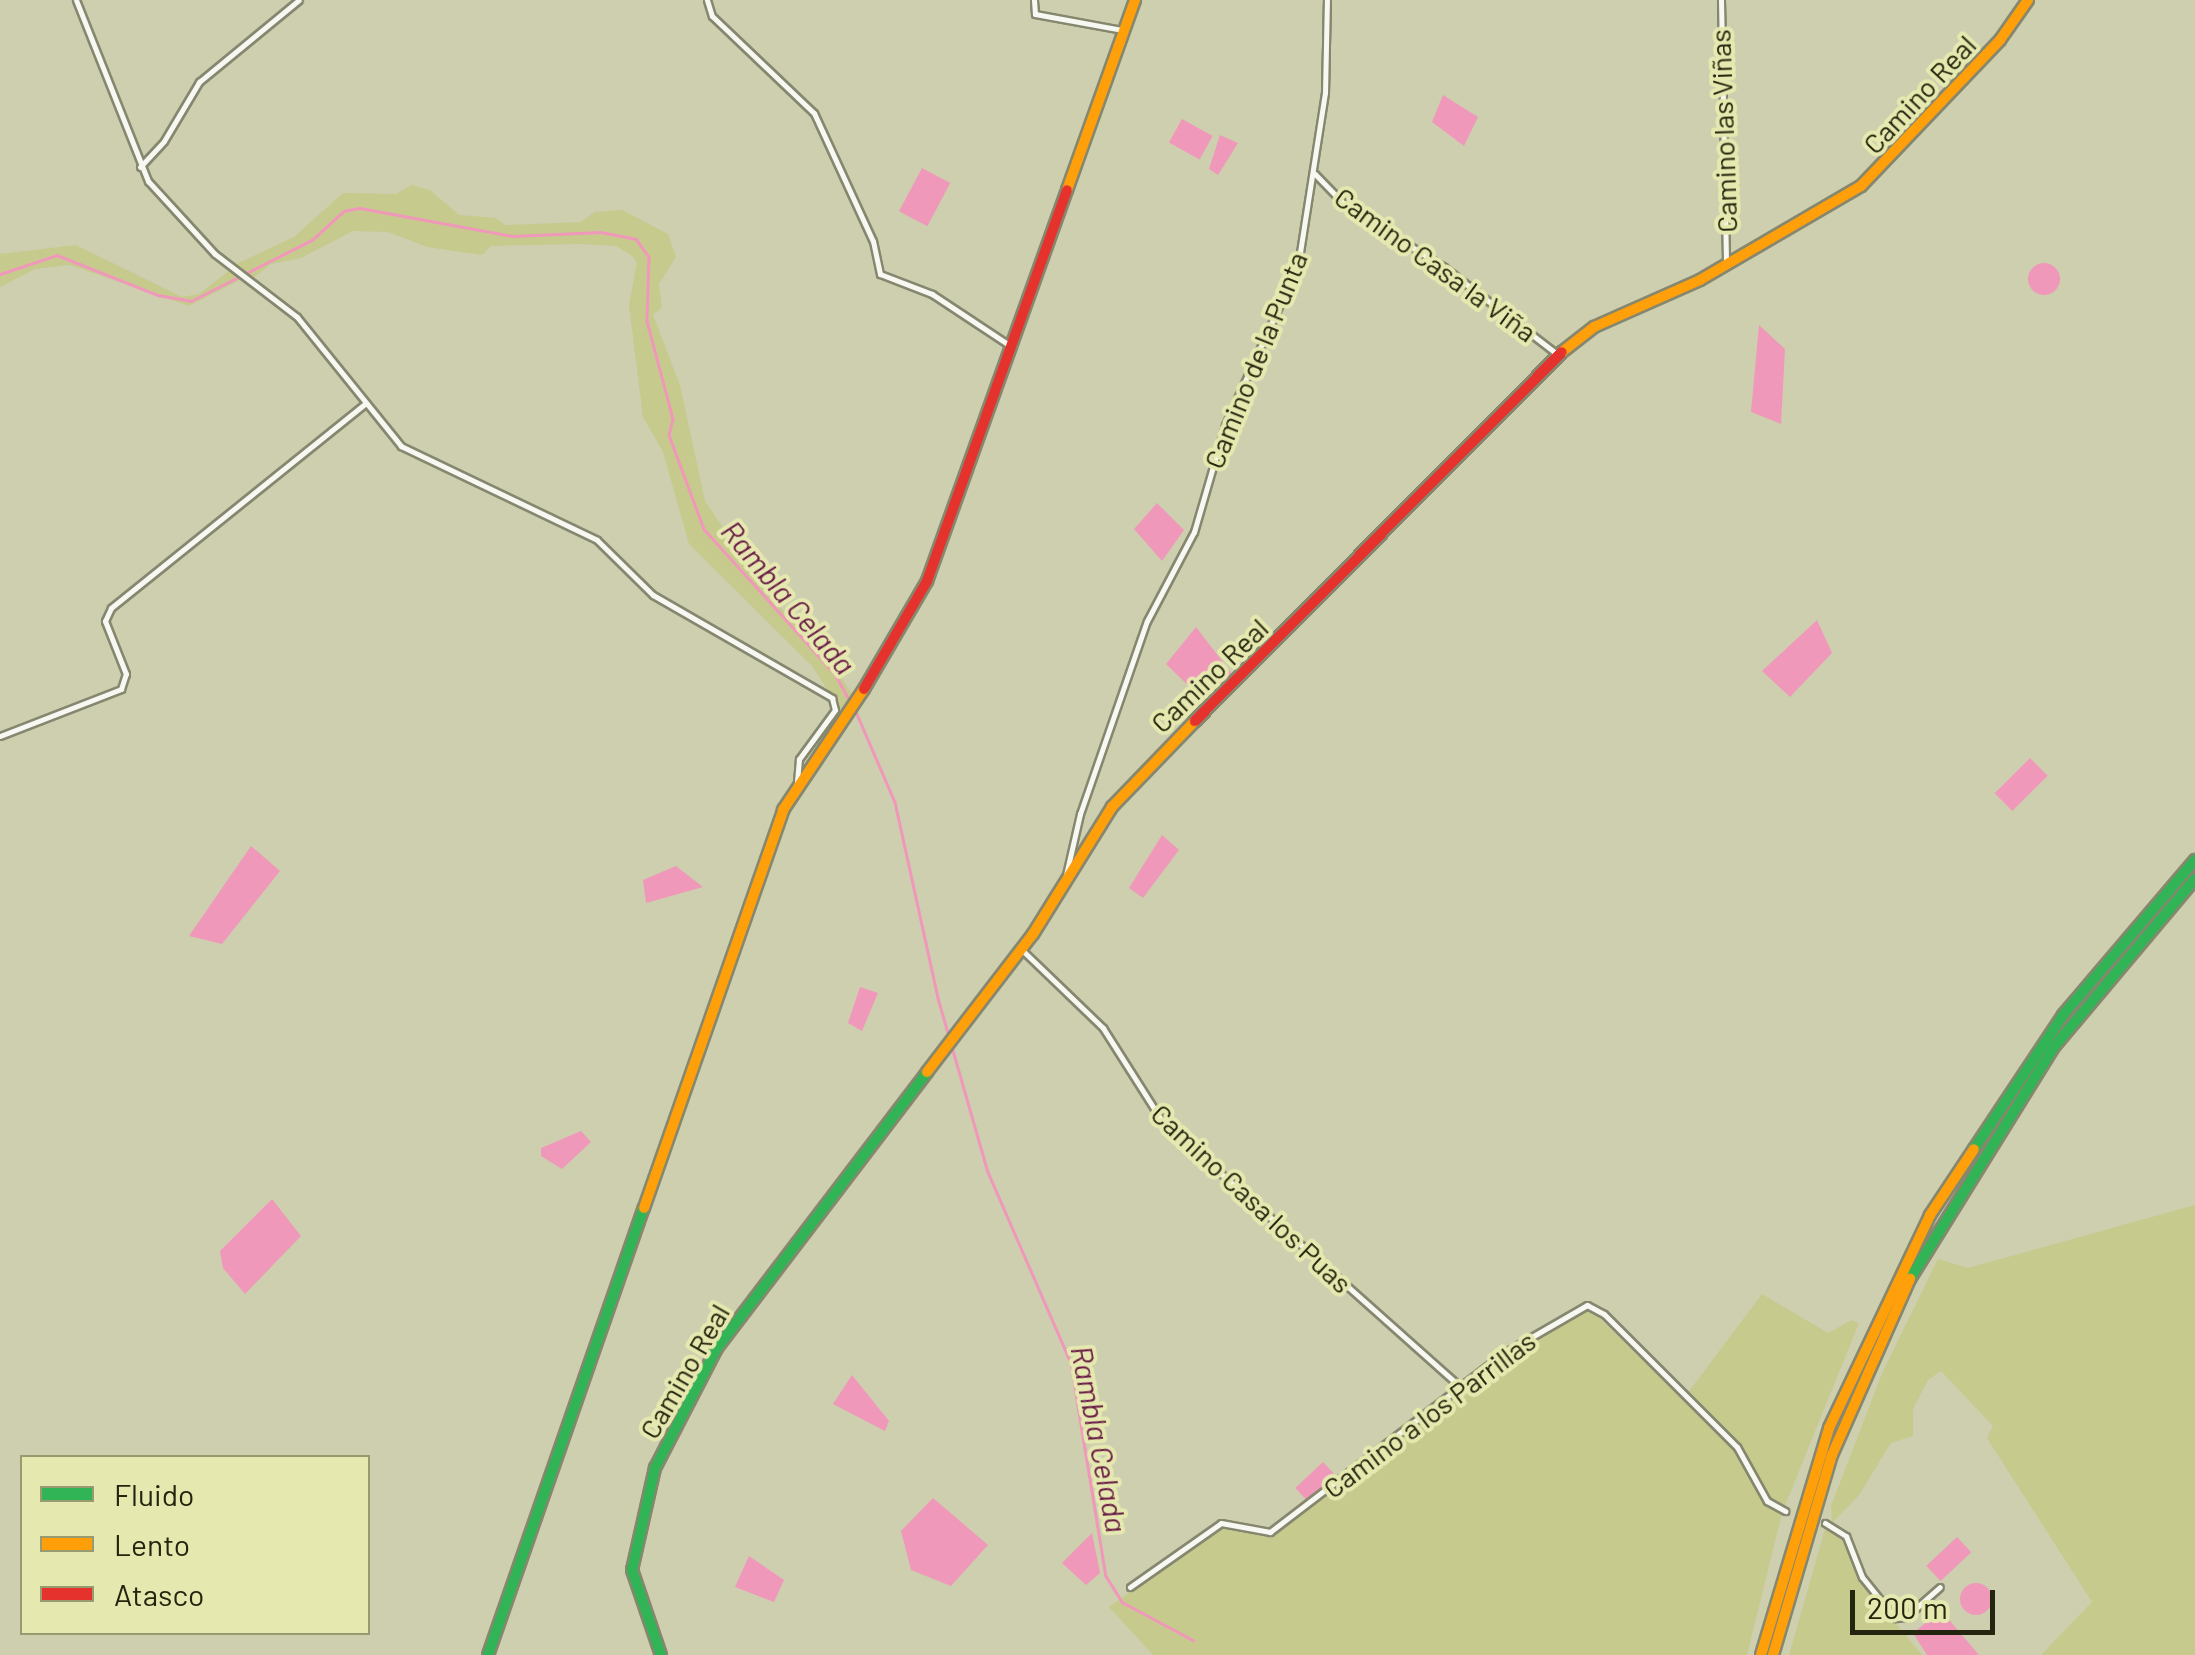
<!DOCTYPE html>
<html>
<head>
<meta charset="utf-8">
<style>
  body { margin:0 }
  #map { position:relative; width:2195px; height:1655px; overflow:hidden; background:#cdcfaf; font-family:Barlow,sans-serif }
  div>[style] { position:absolute }
  [style*='--x'] { left:calc(var(--x)*1px); top:calc(var(--y)*1px); width:calc(var(--w)*1px); rotate:calc(var(--a)*1deg) }
  .green>* { inset:0; background:#c7ca8d }
  .water>* { inset:0; background:#f098ba; transform-origin:0 0 }
  .round { border-radius:50% }
  .stream>* { height:2.5px; margin:-1.25px; padding:0 1.25px; transform-origin:1.25px; border-radius:1.25px; background:#f098ba }
  .roads { filter:drop-shadow(2px 0 #86876f) drop-shadow(-2px 0 #86876f) drop-shadow(0 2px #86876f) drop-shadow(0 -2px #86876f) }
  .street>* { height:5px; margin:-2.5px; padding:0 2.5px; transform-origin:2.5px; border-radius:2.5px; background:#f8f8f3 }
  .fast>* { height:10px; margin:-5px; padding:0 5px; transform-origin:5px; border-radius:5px; background:#30b455 }
  .slow>* { height:10px; margin:-5px; padding:0 5px; transform-origin:5px; border-radius:5px; background:#ff9f0a }
  .jam>* { height:10px; margin:-5px; padding:0 5px; transform-origin:5px; border-radius:5px; background:#e5322d }
  span { translate:-50% -50%; white-space:nowrap; text-align:center; line-height:1.15; -webkit-text-stroke:8px #e6e9af; paint-order:stroke }
  .street-label { font-size:28px; color:#24250e }
  .water-label { font-size:30px; color:#691c46; font-style:italic }
  .legend { position:absolute; left:20px; top:1455px; width:350px; height:180px; box-sizing:border-box; background:#e6e9af; border:2px solid #989b6f; margin:0; padding:12px 18px; list-style:none; font-size:30px; color:#24250e }
  .legend li { display:flex; align-items:center; gap:20px; height:50px }
  .legend b { width:50px; border:2px solid #989b6f }
  .scale { position:absolute; left:1850px; top:1590px; width:145px; height:45px; box-sizing:border-box; border:5px solid #24250e; border-top:0; padding-left:12px; font-size:30px; line-height:35px; white-space:nowrap; color:#24250e; -webkit-text-stroke:8px #e6e9af; paint-order:stroke }
</style>
</head>
<body>
<div id="map">
  <div class="green">
    <i style="clip-path:polygon(412px 185px,430px 190px,459px 215px,496px 218px,505px 225px,581px 222px,595px 212px,622px 210px,668px 234px,676px 257px,659px 284px,662px 307px,653px 315px,680px 385px,705px 501px,769px 596px,843px 670px,840px 676px,852px 694px,841px 711px,812px 666px,689px 544px,663px 452px,643px 417px,629px 305px,637px 262px,631px 255px,616px 246px,581px 244px,491px 246px,482px 255px,427px 247px,388px 232px,353px 231px,301px 258px,271px 264px,252px 279px,232px 266px,294px 237px,343px 193px,396px 194px)"></i>
    <i style="clip-path:polygon(76px 245px,182px 297px,199px 294px,230px 270px,242px 279px,189px 306px,70px 265px,35px 269px,0 287px,0 254px)"></i>
    <i style="clip-path:polygon(2195px 1205px,2195px 1655px,2041px 1655px,2092px 1602px,1987px 1438px,1993px 1426px,1941px 1371px,1928px 1380px,1913px 1409px,1913px 1436px,1891px 1443px,1859px 1495px,1832px 1523px,1831px 1506px,1883px 1371px,1938px 1259px,1968px 1268px)"></i>
    <i style="clip-path:polygon(1762px 1294px,1828px 1333px,1852px 1320px,1859px 1323px,1784px 1508px,1767px 1498px,1747px 1456px,1687px 1394px)"></i>
    <i style="clip-path:polygon(1590px 1309px,1743px 1458px,1761px 1496px,1782px 1513px,1747px 1655px,1153px 1655px,1109px 1607px,1222px 1526px,1274px 1535px,1517px 1348px)"></i>
    <i style="clip-path:polygon(1826px 1526px,1844px 1536px,1863px 1584px,1922px 1655px,1789px 1655px)"></i>
  </div>
  <div class="water">
    <i style="clip-path:polygon(1443px 95px,1478px 117px,1464px 146px,1432px 122px)"></i>
    <i style="left:1182px;top:119px;width:35px;height:27px;rotate:29deg"></i>
    <i style="clip-path:polygon(1220px 135px,1238px 143px,1218px 175px,1209px 169px)"></i>
    <i style="left:922px;top:168px;width:32px;height:49px;rotate:28deg"></i>
    <i class="round" style="left:2028px;top:263px;width:32px;height:32px"></i>
    <i style="clip-path:polygon(1759px 325px,1785px 349px,1781px 424px,1751px 412px)"></i>
    <i style="clip-path:polygon(1157px 503px,1184px 530px,1162px 561px,1134px 529px)"></i>
    <i style="clip-path:polygon(1817px 620px,1832px 653px,1790px 697px,1762px 671px)"></i>
    <i style="clip-path:polygon(1196px 627px,1232px 674px,1201px 698px,1166px 664px)"></i>
    <i style="left:2030px;top:758px;width:25px;height:50px;rotate:45deg"></i>
    <i style="clip-path:polygon(1162px 835px,1179px 850px,1143px 898px,1129px 888px)"></i>
    <i style="clip-path:polygon(251px 846px,280px 871px,222px 944px,189px 936px)"></i>
    <i style="clip-path:polygon(676px 866px,703px 887px,646px 903px,643px 880px)"></i>
    <i style="clip-path:polygon(860px 987px,878px 993px,862px 1031px,848px 1023px)"></i>
    <i style="clip-path:polygon(581px 1131px,591px 1142px,562px 1169px,541px 1156px,541px 1148px)"></i>
    <i style="clip-path:polygon(272px 1199px,301px 1236px,245px 1294px,223px 1268px,220px 1251px)"></i>
    <i style="clip-path:polygon(852px 1375px,889px 1421px,885px 1431px,833px 1404px)"></i>
    <i style="left:1323px;top:1462px;width:21px;height:38px;rotate:47deg"></i>
    <i style="clip-path:polygon(933px 1498px,988px 1545px,951px 1586px,911px 1570px,901px 1531px)"></i>
    <i style="clip-path:polygon(1092px 1533px,1100px 1573px,1086px 1585px,1062px 1563px)"></i>
    <i style="left:1957px;top:1537px;width:21px;height:42px;rotate:47deg"></i>
    <i style="clip-path:polygon(749px 1556px,784px 1580px,774px 1602px,735px 1587px)"></i>
    <i class="round" style="left:1960px;top:1583px;width:32px;height:32px"></i>
    <i style="clip-path:polygon(1938px 1613px,1945px 1615px,1979px 1655px,1927px 1655px,1913px 1633px)"></i>
  </div>
  <div class="stream">
    <i style="--x:0;--y:274;--w:60;--a:-18.4"></i>
    <i style="--x:57;--y:255;--w:109;--a:21.6"></i>
    <i style="--x:158;--y:295;--w:34;--a:10"></i>
    <i style="--x:191;--y:301;--w:136;--a:-26.8"></i>
    <i style="--x:312;--y:240;--w:43;--a:-42.2"></i>
    <i style="--x:344;--y:211;--w:16;--a:-11"></i>
    <i style="--x:360;--y:208;--w:155;--a:10.4"></i>
    <i style="--x:512;--y:236;--w:89;--a:-2.6"></i>
    <i style="--x:601;--y:232;--w:36;--a:11"></i>
    <i style="--x:636;--y:239;--w:22;--a:54"></i>
    <i style="--x:649;--y:257;--w:64;--a:91.8"></i>
    <i style="--x:647;--y:321;--w:101;--a:75.1"></i>
    <i style="--x:673;--y:419;--w:16;--a:104"></i>
    <i style="--x:669;--y:435;--w:100;--a:69.6"></i>
    <i style="--x:704;--y:529;--w:195;--a:47.9"></i>
    <i style="--x:835;--y:674;--w:31;--a:61"></i>
    <i style="--x:854;--y:707;--w:103;--a:66.7"></i>
    <i style="--x:895;--y:802;--w:201;--a:77.6"></i>
    <i style="--x:938;--y:998;--w:181;--a:74"></i>
    <i style="--x:988;--y:1172;--w:208;--a:66.5"></i>
    <i style="--x:1071;--y:1363;--w:216;--a:80.7"></i>
    <i style="--x:1106;--y:1576;--w:31;--a:58"></i>
    <i style="--x:1122;--y:1602;--w:81;--a:28.2"></i>
  </div>
  <div class="roads">
    <div class="street">
      <i style="--x:76;--y:0;--w:195;--a:68.3"></i>
      <i style="--x:148;--y:181;--w:99;--a:47.5"></i>
      <i style="--x:215;--y:254;--w:103;--a:37.5"></i>
      <i style="--x:297;--y:317;--w:166;--a:51.1"></i>
      <i style="--x:401;--y:446;--w:217;--a:25.6"></i>
      <i style="--x:597;--y:540;--w:78;--a:44.5"></i>
      <i style="--x:653;--y:595;--w:207;--a:29.9"></i>
      <i style="--x:832;--y:698;--w:12;--a:76"></i>
      <i style="--x:835;--y:710;--w:61;--a:126.3"></i>
      <i style="--x:799;--y:759;--w:25;--a:95"></i>
      <i style="--x:707;--y:0;--w:17;--a:73"></i>
      <i style="--x:712;--y:16;--w:141;--a:43.6"></i>
      <i style="--x:814;--y:113;--w:141;--a:65.3"></i>
      <i style="--x:873;--y:241;--w:34;--a:78"></i>
      <i style="--x:880;--y:274;--w:56;--a:21"></i>
      <i style="--x:932;--y:294;--w:92;--a:33.5"></i>
      <i style="--x:1034;--y:0;--w:14;--a:86"></i>
      <i style="--x:1035;--y:14;--w:88;--a:10.4"></i>
      <i style="--x:1721;--y:0;--w:262;--a:88.9"></i>
      <i style="--x:140;--y:167;--w:35;--a:-47"></i>
      <i style="--x:164;--y:141;--w:69;--a:-59.3"></i>
      <i style="--x:199;--y:82;--w:129;--a:-39.4"></i>
      <i style="--x:1315;--y:174;--w:46;--a:45.9"></i>
      <i style="--x:1347;--y:207;--w:114;--a:31.7"></i>
      <i style="--x:1444;--y:267;--w:143;--a:37.6"></i>
      <i style="--x:0;--y:736;--w:130;--a:-21.2"></i>
      <i style="--x:121;--y:689;--w:16;--a:-72"></i>
      <i style="--x:126;--y:674;--w:57;--a:-111.6"></i>
      <i style="--x:105;--y:621;--w:14;--a:-65"></i>
      <i style="--x:111;--y:608;--w:327;--a:-38.8"></i>
      <i style="--x:1066;--y:875;--w:63;--a:-77.1"></i>
      <i style="--x:1080;--y:814;--w:204;--a:-70.9"></i>
      <i style="--x:1147;--y:621;--w:101;--a:-62.2"></i>
      <i style="--x:1194;--y:532;--w:111;--a:-73.8"></i>
      <i style="--x:1225;--y:425;--w:176;--a:-65.5"></i>
      <i style="--x:1298;--y:265;--w:174;--a:-81.1"></i>
      <i style="--x:1325;--y:93;--w:93;--a:-88.8"></i>
      <i style="--x:1021;--y:949;--w:114;--a:43.9"></i>
      <i style="--x:1103;--y:1028;--w:110;--a:57.6"></i>
      <i style="--x:1162;--y:1121;--w:402;--a:41.7"></i>
      <i style="--x:1825;--y:1523;--w:25;--a:32"></i>
      <i style="--x:1846;--y:1536;--w:44;--a:68.7"></i>
      <i style="--x:1862;--y:1577;--w:53;--a:51.2"></i>
      <i style="--x:1895;--y:1618;--w:11;--a:-5"></i>
      <i style="--x:1906;--y:1617;--w:45;--a:-41.4"></i>
      <i style="--x:1130;--y:1587;--w:111;--a:-35.1"></i>
      <i style="--x:1221;--y:1523;--w:50;--a:10.4"></i>
      <i style="--x:1270;--y:1532;--w:295;--a:-37.4"></i>
      <i style="--x:1504;--y:1353;--w:96;--a:-30"></i>
      <i style="--x:1587;--y:1305;--w:19;--a:28"></i>
      <i style="--x:1604;--y:1314;--w:188;--a:45"></i>
      <i style="--x:1737;--y:1447;--w:62;--a:60.9"></i>
      <i style="--x:1767;--y:1501;--w:21;--a:29"></i>
    </div>
    <div class="fast">
      <i style="--x:1974;--y:1149;--w:161;--a:-56.4"></i>
      <i style="--x:2063;--y:1015;--w:204;--a:-49.6"></i>
      <i style="--x:1910;--y:1279;--w:272;--a:-58.2"></i>
      <i style="--x:2053;--y:1048;--w:221;--a:-50"></i>
      <i style="--x:488;--y:1655;--w:473;--a:-70.8"></i>
      <i style="--x:661;--y:1655;--w:90;--a:-108.8"></i>
      <i style="--x:632;--y:1570;--w:105;--a:-77.3"></i>
      <i style="--x:655;--y:1468;--w:135;--a:-62.7"></i>
      <i style="--x:717;--y:1348;--w:347;--a:-52.7"></i>
    </div>
    <div class="slow">
      <i style="--x:1067;--y:190;--w:202;--a:-70.3"></i>
      <i style="--x:1562;--y:352;--w:41;--a:-38"></i>
      <i style="--x:1594;--y:327;--w:116;--a:-23.9"></i>
      <i style="--x:1700;--y:280;--w:186;--a:-30.3"></i>
      <i style="--x:1861;--y:186;--w:202;--a:-46.4"></i>
      <i style="--x:2000;--y:40;--w:49;--a:-55"></i>
      <i style="--x:927;--y:1072;--w:174;--a:-52.5"></i>
      <i style="--x:1033;--y:934;--w:150;--a:-58.1"></i>
      <i style="--x:1112;--y:807;--w:120;--a:-46"></i>
      <i style="--x:644;--y:1208;--w:422;--a:-70.7"></i>
      <i style="--x:783;--y:810;--w:146;--a:-56.2"></i>
      <i style="--x:1761;--y:1655;--w:237;--a:-73.3"></i>
      <i style="--x:1829;--y:1428;--w:236;--a:-64.6"></i>
      <i style="--x:1930;--y:1215;--w:79;--a:-56.3"></i>
      <i style="--x:1773;--y:1655;--w:209;--a:-73.6"></i>
      <i style="--x:1832;--y:1455;--w:193;--a:-66.1"></i>
    </div>
    <div class="jam">
      <i style="--x:864;--y:689;--w:125;--a:-59.7"></i>
      <i style="--x:927;--y:581;--w:415;--a:-70.3"></i>
      <i style="--x:1195;--y:721;--w:520;--a:-45.16"></i>
    </div>
  </div>
  <div class="street-label">
    <span style="left:1919px;top:94px;rotate:-47deg">Camino Real</span>
    <span style="left:1723px;top:131px;rotate:-92deg">Camino las Viñas</span>
    <span style="left:1436px;top:264px;rotate:36deg">Camino Casa la Viña</span>
    <span style="left:1255px;top:360px;rotate:-68deg">Camino de la Punta</span>
    <span style="left:1209px;top:675px;rotate:-44deg">Camino Real</span>
    <span style="left:1252px;top:1198px;rotate:43deg">Camino Casa los Puas</span>
    <span style="left:684px;top:1371px;rotate:-60deg">Camino Real</span>
    <span style="left:1429px;top:1414px;rotate:-37deg">Camino a los Parrillas</span>
  </div>
  <div class="water-label">
    <span style="left:789px;top:597px;rotate:50deg">Rambla Celada</span>
    <span style="left:1100px;top:1439px;rotate:79deg">Rambla Celada</span>
  </div>
  <ul class="legend">
  <li><b style="height:12px;background:#30b455"></b>Fluido</li>
  <li><b style="height:12px;background:#ff9f0a"></b>Lento</li>
  <li><b style="height:12px;background:#e5322d"></b>Atasco</li>
  </ul>
  <div class="scale">200 m</div>
</div>
</body>
</html>
